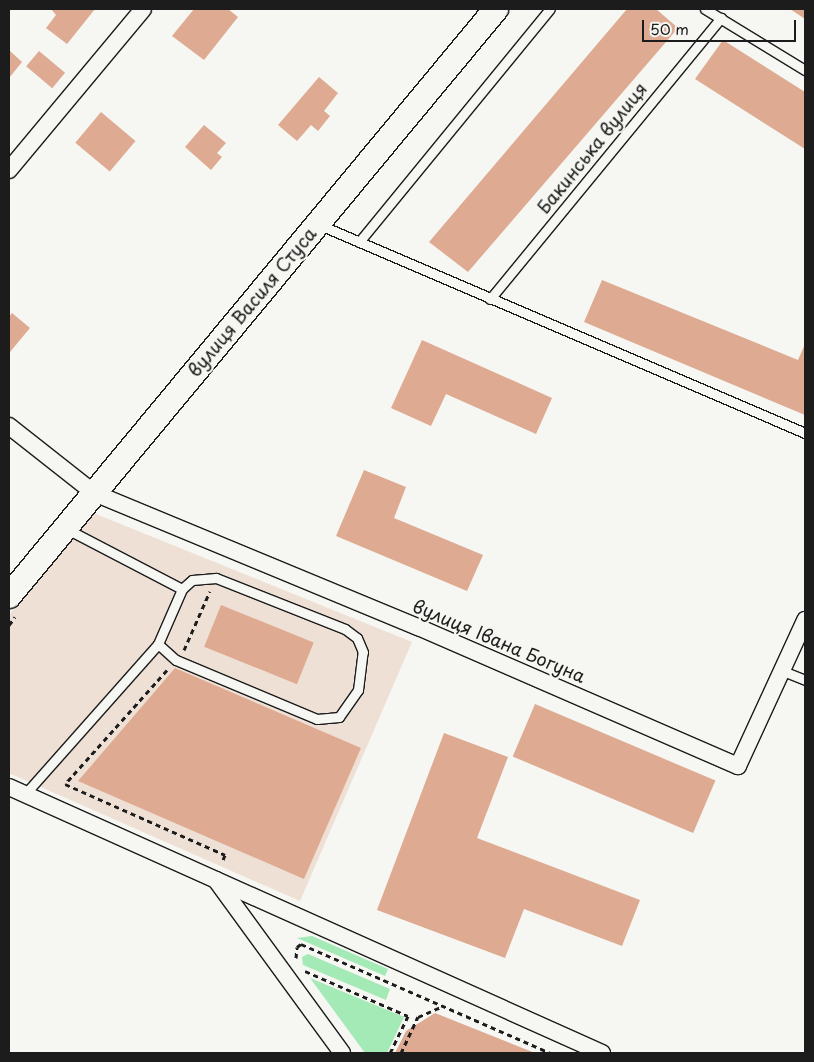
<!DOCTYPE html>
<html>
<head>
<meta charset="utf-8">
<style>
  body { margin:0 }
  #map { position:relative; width:814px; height:1062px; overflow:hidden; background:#f6f6f2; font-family:"Playpen Sans",sans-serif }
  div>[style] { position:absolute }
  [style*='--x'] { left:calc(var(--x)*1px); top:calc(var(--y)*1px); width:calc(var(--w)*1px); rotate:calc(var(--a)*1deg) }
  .built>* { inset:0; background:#efe0d5 }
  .green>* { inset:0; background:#a4eab6 }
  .building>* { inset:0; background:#deab92; transform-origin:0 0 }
  .path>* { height:3px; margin-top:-1.5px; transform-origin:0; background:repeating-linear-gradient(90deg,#1c1c1c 0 5px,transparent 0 9px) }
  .roads { filter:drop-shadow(1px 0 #1c1c1c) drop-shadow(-1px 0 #1c1c1c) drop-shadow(0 1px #1c1c1c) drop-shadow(0 -1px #1c1c1c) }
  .lane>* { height:9px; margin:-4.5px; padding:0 4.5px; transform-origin:4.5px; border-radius:4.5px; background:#f6f6f2 }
  .street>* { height:16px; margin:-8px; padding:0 8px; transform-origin:8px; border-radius:8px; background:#f6f6f2 }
  .secondary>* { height:24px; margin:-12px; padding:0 12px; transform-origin:12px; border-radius:12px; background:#f6f6f2 }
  span { translate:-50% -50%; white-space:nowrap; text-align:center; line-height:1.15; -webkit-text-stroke:4.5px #f6f6f2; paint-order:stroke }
  .street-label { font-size:18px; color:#1c1c1c }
  .frame { position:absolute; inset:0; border:10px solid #1c1c1c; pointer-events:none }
  .scale { position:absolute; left:642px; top:20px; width:154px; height:22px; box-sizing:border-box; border:2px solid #1c1c1c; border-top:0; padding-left:6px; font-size:15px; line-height:18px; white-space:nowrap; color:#1c1c1c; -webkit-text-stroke:4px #f6f6f2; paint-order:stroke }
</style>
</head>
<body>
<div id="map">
  <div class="built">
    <i style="clip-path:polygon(91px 512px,412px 642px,300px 901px,9px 773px,9px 615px)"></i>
  </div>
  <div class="green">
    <i style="clip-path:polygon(312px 936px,388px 969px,385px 976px,297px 938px)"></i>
    <i style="clip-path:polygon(308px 954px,390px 989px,386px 1000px,303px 965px,302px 957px)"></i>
    <i style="clip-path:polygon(310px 978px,404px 1017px,387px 1053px,365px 1053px)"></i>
  </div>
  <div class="building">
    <i style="clip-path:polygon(51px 9px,95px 9px,67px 44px,46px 28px,56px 15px)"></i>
    <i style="clip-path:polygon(194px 9px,228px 9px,238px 17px,204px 60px,172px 36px)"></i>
    <i style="clip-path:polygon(627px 9px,656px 9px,678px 28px,468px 272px,429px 242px)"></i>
    <i style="clip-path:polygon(790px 9px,805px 9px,805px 19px)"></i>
    <i style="clip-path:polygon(723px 40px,805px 92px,805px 149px,695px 79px)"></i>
    <i style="clip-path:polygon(9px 50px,22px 62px,9px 78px)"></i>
    <i style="left:39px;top:51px;width:34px;height:20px;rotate:40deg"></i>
    <i style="clip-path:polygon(319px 77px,338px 93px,324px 111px,330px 116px,318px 131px,311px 125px,297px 141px,278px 125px)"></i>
    <i style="left:101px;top:112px;width:45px;height:40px;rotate:40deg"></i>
    <i style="clip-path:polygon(204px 125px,226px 143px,217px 153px,222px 157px,211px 170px,185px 147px)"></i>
    <i style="clip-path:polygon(602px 280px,798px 360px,805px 344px,805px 415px,584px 322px)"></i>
    <i style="clip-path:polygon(12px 313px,30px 328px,10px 352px,9px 317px)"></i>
    <i style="clip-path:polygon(422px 340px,552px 398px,536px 434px,446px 394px,431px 426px,391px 408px)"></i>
    <i style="clip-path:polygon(364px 470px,406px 487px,394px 518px,483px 555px,467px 591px,336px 536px)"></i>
    <i style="left:221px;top:605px;width:100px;height:45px;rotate:22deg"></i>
    <i style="clip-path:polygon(175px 668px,361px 748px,304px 879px,78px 781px)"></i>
    <i style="left:535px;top:704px;width:196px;height:57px;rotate:23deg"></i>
    <i style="clip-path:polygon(444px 733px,508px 757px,477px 838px,640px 900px,622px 946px,524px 909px,505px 958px,377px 910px)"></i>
    <i style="clip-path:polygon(435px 1013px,535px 1053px,395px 1053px,406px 1031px)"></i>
  </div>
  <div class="path">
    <i style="--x:9;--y:625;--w:10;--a:-53"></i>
    <i style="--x:184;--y:650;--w:64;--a:-66.2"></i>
    <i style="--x:167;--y:670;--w:153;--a:131.8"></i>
    <i style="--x:65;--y:784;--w:175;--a:23.9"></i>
    <i style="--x:225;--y:855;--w:8;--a:113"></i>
    <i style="--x:296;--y:958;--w:11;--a:-85"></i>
    <i style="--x:297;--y:947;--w:5;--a:-37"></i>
    <i style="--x:301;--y:944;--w:273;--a:23.6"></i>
    <i style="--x:305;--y:971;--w:112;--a:23.6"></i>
    <i style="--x:408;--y:1016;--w:41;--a:115.9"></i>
    <i style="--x:401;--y:1053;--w:40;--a:-65"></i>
    <i style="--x:418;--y:1017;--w:27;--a:-24"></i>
  </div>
  <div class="roads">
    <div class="lane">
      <i style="--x:705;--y:9;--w:117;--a:31.4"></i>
      <i style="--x:320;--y:225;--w:528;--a:23.21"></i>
      <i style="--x:359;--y:242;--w:301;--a:-50.7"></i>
      <i style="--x:490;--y:299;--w:364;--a:-50.6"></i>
      <i style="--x:158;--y:644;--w:24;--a:42"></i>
      <i style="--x:176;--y:660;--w:153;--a:22.7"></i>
      <i style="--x:317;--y:719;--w:22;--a:-5"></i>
      <i style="--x:339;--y:717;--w:33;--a:-55"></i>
      <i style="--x:358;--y:690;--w:38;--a:-83"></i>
      <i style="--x:363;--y:652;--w:15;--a:-113"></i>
      <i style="--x:357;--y:638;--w:15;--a:-143"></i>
      <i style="--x:345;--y:629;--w:139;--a:-158.4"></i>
      <i style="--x:216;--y:578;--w:24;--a:175"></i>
      <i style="--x:192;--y:580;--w:13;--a:138"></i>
      <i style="--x:783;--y:671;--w:24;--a:22"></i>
      <i style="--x:25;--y:794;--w:200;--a:-48.4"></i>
      <i style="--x:158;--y:644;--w:60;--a:-66.4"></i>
      <i style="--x:182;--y:589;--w:132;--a:-152.5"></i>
    </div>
    <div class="street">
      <i style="--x:9;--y:170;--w:209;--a:-50.2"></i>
      <i style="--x:9;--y:426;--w:108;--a:38.2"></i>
      <i style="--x:94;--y:493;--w:351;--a:22.5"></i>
      <i style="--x:418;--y:627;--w:349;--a:23.5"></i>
      <i style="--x:738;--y:766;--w:161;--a:-65.3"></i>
      <i style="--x:9;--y:787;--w:650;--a:24.16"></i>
      <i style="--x:216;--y:880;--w:214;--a:53.9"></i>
    </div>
    <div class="secondary">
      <i style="--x:9;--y:596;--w:763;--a:-50.32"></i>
    </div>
  </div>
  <div class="street-label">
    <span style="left:592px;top:148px;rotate:-51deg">Бакинська вулиця</span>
    <span style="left:252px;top:302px;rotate:-50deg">вулиця Василя Стуса</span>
    <span style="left:499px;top:641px;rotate:23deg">вулиця Івана Богуна</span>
  </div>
  <div class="frame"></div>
  <div class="scale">50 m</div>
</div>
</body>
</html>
